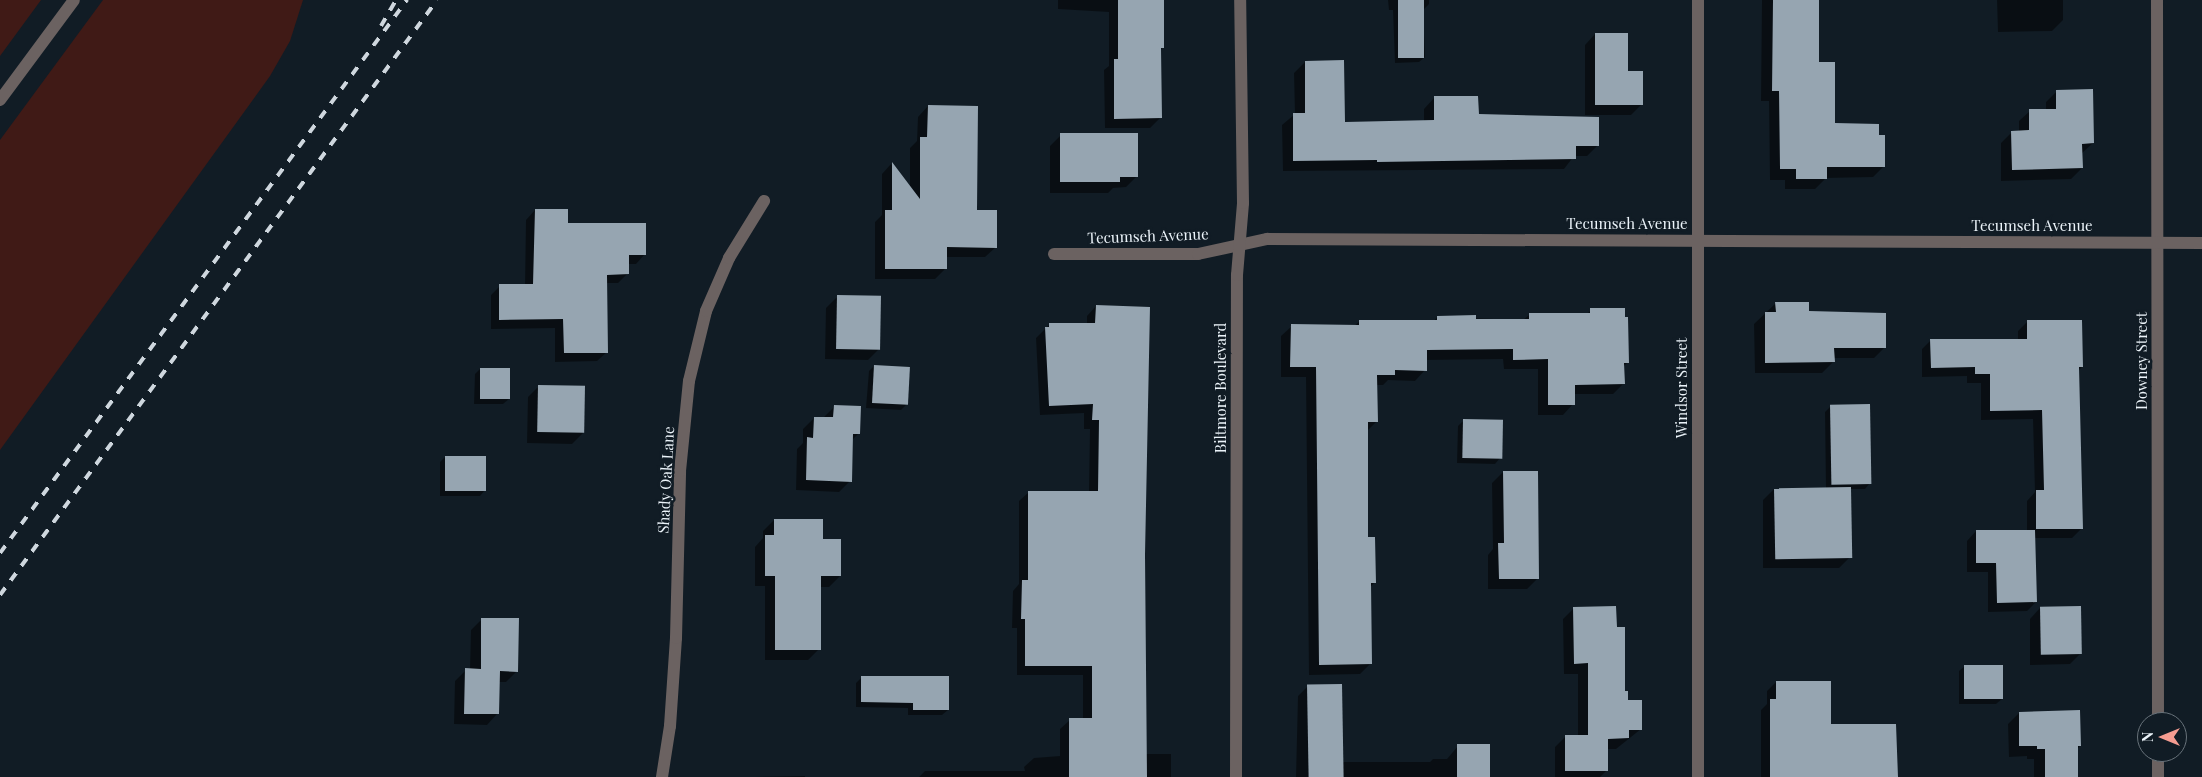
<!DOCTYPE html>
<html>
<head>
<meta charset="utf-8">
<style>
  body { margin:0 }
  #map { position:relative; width:2202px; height:777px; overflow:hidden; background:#111c25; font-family:"Playfair Display",serif }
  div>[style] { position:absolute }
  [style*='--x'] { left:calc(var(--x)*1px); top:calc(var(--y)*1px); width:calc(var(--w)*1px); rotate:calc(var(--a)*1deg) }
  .green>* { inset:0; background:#401a16 }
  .shadow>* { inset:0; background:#0007 }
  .building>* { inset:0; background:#96a5b1; transform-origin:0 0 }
  .minor>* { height:12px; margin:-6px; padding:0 6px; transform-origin:6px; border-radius:6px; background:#6b6261 }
  .rail>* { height:4px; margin-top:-2px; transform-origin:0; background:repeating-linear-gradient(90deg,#cfd7de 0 9px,transparent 0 18px) }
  span { translate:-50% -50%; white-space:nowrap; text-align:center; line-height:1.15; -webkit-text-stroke:5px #111c25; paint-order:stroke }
  .street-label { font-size:15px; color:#ebf3f9 }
  .north { position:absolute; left:2137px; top:712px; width:50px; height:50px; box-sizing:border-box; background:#111c25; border:1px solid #68727a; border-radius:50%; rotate:270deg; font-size:14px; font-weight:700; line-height:20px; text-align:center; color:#ebf3f9 }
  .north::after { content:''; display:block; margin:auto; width:18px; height:22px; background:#f59c91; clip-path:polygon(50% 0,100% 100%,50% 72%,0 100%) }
</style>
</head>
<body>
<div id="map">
  <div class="green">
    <i style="clip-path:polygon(0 0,41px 0,0 56px)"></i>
    <i style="clip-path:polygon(103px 0,303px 0,290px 41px,270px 76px,0 450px,0 140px)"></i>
  </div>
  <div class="shadow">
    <i style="clip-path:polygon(1058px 0,1162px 0,1163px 47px,1160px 50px,1160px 118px,1150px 128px,1105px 128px,1104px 70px,1109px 66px,1109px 12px,1058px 9px)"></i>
    <i style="clip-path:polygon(1388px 0,1429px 0,1429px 4px,1423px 10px,1425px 57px,1419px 62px,1395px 63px,1393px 10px,1389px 10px)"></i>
    <i style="clip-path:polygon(1762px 0,1818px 0,1818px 63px,1834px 124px,1878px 136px,1884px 166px,1873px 177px,1826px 178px,1815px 189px,1785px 189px,1785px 180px,1770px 180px,1769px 101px,1761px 101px)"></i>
    <i style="clip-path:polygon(1997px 0,2063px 0,2063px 20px,2052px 31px,1998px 32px)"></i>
    <i style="clip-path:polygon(1595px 34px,1626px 72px,1642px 104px,1631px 115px,1585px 115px,1585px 45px)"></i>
    <i style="clip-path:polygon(1305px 62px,1344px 123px,1424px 121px,1424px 109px,1434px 98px,1477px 115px,1598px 145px,1587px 156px,1574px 156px,1564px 169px,1283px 171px,1282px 125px,1295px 114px,1294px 73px)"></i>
    <i style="clip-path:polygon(2057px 91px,2093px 143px,2081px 154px,2082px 168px,2071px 179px,2001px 181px,2001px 143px,2012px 132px,2019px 132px,2019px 121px,2030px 111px,2046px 110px,2046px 102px)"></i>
    <i style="clip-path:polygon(928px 106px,976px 211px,996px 247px,985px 257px,945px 257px,945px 269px,935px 279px,875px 279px,875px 222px,882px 215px,882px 174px,891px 164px,910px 188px,910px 148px,917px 141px,918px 117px)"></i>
    <i style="clip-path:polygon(1061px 135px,1137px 176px,1126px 187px,1113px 188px,1108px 193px,1050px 193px,1050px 146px)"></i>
    <i style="clip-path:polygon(535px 210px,645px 254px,636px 264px,627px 264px,627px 274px,618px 283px,606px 283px,607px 352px,597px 361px,555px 362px,555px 328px,491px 329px,491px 295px,500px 286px,525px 286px,526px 220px)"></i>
    <i style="clip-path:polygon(837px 297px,879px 349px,868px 360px,825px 359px,826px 308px)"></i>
    <i style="clip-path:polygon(1776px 303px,1808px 312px,1885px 347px,1874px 358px,1833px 358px,1833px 362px,1822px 373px,1755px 373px,1754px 324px)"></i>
    <i style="clip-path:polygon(1096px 306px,1144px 555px,1146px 754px,1171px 754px,1171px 777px,919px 777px,925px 771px,1025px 771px,1024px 767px,1034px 758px,1060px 756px,1060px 729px,1070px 720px,1083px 720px,1083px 675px,1017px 675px,1017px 628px,1012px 628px,1013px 591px,1019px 584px,1019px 501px,1029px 492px,1089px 492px,1090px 429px,1084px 429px,1084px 413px,1040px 415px,1036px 338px,1050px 324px,1087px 324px,1087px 316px)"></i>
    <i style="clip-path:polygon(1591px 310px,1627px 363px,1623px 367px,1623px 384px,1613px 394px,1573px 394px,1573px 404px,1563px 415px,1538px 415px,1538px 369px,1504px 369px,1503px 359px,1425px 360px,1425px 370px,1415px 381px,1388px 380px,1383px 385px,1376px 385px,1377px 421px,1366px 432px,1366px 539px,1375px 582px,1369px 588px,1370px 664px,1360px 674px,1309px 675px,1306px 377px,1281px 377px,1281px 336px,1292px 326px,1354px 326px,1360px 321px,1434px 321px,1437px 317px,1523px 320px,1529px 315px,1586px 315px)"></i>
    <i style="clip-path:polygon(2027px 322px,2082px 367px,2078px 371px,2082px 528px,2072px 538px,2034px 538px,2036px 602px,2027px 611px,1988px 612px,1988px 572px,1967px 572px,1967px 541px,1976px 531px,2027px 531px,2027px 501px,2035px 492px,2033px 419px,1981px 420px,1981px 383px,1967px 383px,1967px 376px,1922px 377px,1922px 349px,1931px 340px,2018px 340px,2018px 331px)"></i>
    <i style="clip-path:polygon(874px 366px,906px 405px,901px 410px,866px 408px,869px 371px)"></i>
    <i style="clip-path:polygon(480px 369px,509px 399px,503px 404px,474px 404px,475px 374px)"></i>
    <i style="clip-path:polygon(539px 386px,583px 433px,572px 444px,527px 443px,528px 397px)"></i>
    <i style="clip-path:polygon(834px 407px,859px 433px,852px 440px,850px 481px,839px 492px,796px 490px,797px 449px,803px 443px,803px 429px,814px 418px,823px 418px)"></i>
    <i style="clip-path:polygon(1830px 407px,1870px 483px,1865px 489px,1849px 489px,1850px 557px,1839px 568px,1763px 568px,1763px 500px,1774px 489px,1826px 489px,1825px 412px)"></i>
    <i style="clip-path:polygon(1464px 420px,1500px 458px,1495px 464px,1457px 463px,1458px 426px)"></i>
    <i style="clip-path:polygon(445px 457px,485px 490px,480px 496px,440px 496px,440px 462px)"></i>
    <i style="clip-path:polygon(1503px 472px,1538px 578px,1527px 589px,1488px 589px,1488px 555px,1493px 549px,1492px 483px)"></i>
    <i style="clip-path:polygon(774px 520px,822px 540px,840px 576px,829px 587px,819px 587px,819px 649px,808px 660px,765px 660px,765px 586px,755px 586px,755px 547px,763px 538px,763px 531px)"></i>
    <i style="clip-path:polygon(1574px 608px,1616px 628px,1624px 692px,1641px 729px,1616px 749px,1607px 749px,1607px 770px,1600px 777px,1555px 777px,1555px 747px,1566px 736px,1578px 736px,1578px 674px,1564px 674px,1563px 619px)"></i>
    <i style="clip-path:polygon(2040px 608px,2081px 653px,2070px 664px,2030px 665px,2030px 619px)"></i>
    <i style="clip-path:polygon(482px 619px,517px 671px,506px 682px,498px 682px,497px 714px,487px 725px,454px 724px,455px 681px,466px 670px,470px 670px,471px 630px)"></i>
    <i style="clip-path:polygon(1965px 666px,2002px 699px,1996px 704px,1959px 704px,1959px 671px)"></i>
    <i style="clip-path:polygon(862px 677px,948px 710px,942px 715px,908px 715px,908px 708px,856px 707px,856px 683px)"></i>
    <i style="clip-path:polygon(1776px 682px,1896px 777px,1761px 777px,1761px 710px,1767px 704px,1767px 691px)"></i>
    <i style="clip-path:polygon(1308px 686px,1343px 762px,1430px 762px,1433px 759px,1447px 759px,1458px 746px,1489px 777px,1296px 777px,1298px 696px)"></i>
    <i style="clip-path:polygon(2019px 713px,2080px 746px,2077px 749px,2077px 777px,2034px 777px,2034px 759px,2027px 759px,2027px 756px,2009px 757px,2008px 724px)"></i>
    <i style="clip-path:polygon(805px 776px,805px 777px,755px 777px)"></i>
  </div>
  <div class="building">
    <i style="clip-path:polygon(1118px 0,1164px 0,1164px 48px,1161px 48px,1162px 118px,1114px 119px,1114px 59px,1118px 59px)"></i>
    <i style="left:1398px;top:0;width:26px;height:58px"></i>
    <i style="clip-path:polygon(1773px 0,1819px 0,1819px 62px,1835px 62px,1835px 123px,1879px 124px,1879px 135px,1885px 135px,1885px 167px,1827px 167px,1827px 179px,1796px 179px,1796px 169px,1780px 169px,1779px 91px,1772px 91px)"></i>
    <i style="clip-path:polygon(1595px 33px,1628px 33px,1628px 71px,1643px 71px,1643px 105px,1595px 105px)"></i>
    <i style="clip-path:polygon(1344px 60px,1345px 122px,1434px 120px,1434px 96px,1478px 96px,1479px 114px,1599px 117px,1599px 146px,1576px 146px,1576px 159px,1377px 162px,1377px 160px,1293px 161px,1293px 113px,1305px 113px,1305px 61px)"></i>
    <i style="clip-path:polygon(2093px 89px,2094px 143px,2082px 144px,2083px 168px,2012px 170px,2011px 131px,2029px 130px,2029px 109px,2056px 109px,2056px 90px)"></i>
    <i style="clip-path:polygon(928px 105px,978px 106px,977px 210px,997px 210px,997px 248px,947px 247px,947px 269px,885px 269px,885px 210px,892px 210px,892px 162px,920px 199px,920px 137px,927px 137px)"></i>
    <i style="clip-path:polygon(1060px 133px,1138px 133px,1138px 177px,1120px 177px,1120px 182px,1060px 182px)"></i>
    <i style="clip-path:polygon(535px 209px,568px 209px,568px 223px,646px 223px,646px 255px,629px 255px,629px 274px,607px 275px,608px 353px,564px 353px,563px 319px,499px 320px,499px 284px,533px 284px)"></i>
    <i style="left:837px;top:295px;width:44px;height:54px;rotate:1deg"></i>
    <i style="clip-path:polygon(1775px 302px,1809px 302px,1809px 311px,1886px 313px,1886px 348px,1834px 348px,1835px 362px,1765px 363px,1765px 312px,1776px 312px)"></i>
    <i style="clip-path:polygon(1096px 305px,1150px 307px,1145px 555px,1147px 777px,1069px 777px,1069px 718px,1092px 718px,1092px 666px,1025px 666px,1025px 619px,1021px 619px,1022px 580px,1028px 580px,1028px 491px,1098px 491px,1099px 420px,1092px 420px,1093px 404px,1049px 406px,1045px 327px,1049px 327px,1049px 323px,1095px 323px)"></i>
    <i style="clip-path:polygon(1590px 308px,1625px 308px,1625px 317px,1628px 317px,1629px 363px,1624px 363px,1625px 384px,1575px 385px,1575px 405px,1548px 405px,1548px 359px,1513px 360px,1513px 349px,1427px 350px,1427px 371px,1395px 370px,1395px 375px,1377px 375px,1378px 422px,1368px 422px,1368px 537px,1375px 537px,1376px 583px,1371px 583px,1372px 664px,1319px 665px,1316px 367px,1290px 367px,1291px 324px,1359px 325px,1359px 320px,1437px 320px,1437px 316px,1476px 315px,1476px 319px,1529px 319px,1529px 313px,1590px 313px)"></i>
    <i style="clip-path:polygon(2027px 320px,2082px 320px,2083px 367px,2079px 367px,2083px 529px,2036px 529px,2036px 490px,2044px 490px,2042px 410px,1990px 411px,1990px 374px,1975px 374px,1975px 367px,1931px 368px,1930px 339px,2027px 339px)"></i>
    <i style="left:874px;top:365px;width:36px;height:38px;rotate:3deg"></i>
    <i style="left:480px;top:368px;width:30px;height:31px"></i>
    <i style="left:538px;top:385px;width:47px;height:47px;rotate:1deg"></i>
    <i style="left:1870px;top:404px;width:80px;height:40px;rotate:89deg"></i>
    <i style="clip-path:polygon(834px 405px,861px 406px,860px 434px,853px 434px,852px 482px,806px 480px,807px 437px,813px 438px,814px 417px,833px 417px)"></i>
    <i style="left:1463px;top:419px;width:40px;height:39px;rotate:1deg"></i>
    <i style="left:445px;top:456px;width:41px;height:35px"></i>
    <i style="clip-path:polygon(1503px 471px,1538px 471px,1539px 579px,1499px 579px,1498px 543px,1504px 543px)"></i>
    <i style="left:1851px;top:487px;width:71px;height:77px;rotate:89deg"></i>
    <i style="clip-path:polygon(774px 519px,823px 519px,823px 539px,841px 539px,841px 576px,821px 576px,821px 650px,775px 650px,775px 576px,765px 576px,765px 535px,774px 535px)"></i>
    <i style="clip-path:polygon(1976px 530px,2035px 530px,2037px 602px,1997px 603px,1996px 563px,1976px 563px)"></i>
    <i style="clip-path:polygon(1616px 606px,1617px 627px,1625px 627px,1625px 691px,1628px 691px,1628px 700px,1642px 700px,1642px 730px,1629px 730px,1629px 738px,1608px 739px,1608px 771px,1565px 771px,1565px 735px,1588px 735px,1588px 663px,1574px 664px,1573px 607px)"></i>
    <i style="left:2081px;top:606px;width:48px;height:41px;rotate:89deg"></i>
    <i style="clip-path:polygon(481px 618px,519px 618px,518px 672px,500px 671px,499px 714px,464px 714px,465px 668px,481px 669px)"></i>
    <i style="left:1964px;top:665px;width:39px;height:34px"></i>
    <i style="clip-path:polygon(861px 676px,949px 676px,949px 710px,913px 710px,913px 703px,861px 702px)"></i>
    <i style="clip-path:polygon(1776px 681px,1831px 681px,1831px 724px,1896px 724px,1898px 777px,1770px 777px,1770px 699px,1776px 699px)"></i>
    <i style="left:1342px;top:684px;width:93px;height:35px;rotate:89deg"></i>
    <i style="clip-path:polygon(2080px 710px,2081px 746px,2078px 746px,2078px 777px,2045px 777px,2045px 749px,2037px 749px,2037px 746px,2019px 746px,2019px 712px)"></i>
    <i style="left:1457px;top:744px;width:33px;height:33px"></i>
  </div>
  <div class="minor">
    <i style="--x:2157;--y:0;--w:722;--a:89.92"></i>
    <i style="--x:0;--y:100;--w:124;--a:-53.5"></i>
    <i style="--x:1054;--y:254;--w:144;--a:0"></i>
    <i style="--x:1198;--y:254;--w:71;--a:-12.3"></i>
    <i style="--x:1267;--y:239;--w:935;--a:0.25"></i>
    <i style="--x:2158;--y:752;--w:25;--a:90"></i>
    <i style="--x:662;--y:777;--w:52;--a:-81.1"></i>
    <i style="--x:670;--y:726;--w:88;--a:-86.1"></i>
    <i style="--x:676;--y:638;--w:167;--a:-88.6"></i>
    <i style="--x:680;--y:471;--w:90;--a:-84.3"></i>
    <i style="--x:689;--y:381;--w:72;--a:-76.3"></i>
    <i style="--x:706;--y:311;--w:58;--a:-66.5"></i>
    <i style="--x:729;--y:258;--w:67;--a:-58.4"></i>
    <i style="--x:1236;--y:777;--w:502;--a:-89.89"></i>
    <i style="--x:1237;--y:275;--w:72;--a:-85.2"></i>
    <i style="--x:1243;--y:203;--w:203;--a:-90.8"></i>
    <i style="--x:1698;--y:777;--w:777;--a:-90"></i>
  </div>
  <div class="rail">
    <i style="--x:381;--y:26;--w:30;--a:-60"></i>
    <i style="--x:0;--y:553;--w:687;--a:-53.65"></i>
    <i style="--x:0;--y:595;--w:738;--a:-53.7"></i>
  </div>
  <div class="street-label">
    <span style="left:1627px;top:224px">Tecumseh Avenue</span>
    <span style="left:2032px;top:226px">Tecumseh Avenue</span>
    <span style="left:1148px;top:236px;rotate:-2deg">Tecumseh Avenue</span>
    <span style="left:2142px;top:361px;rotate:-90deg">Downey Street</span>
    <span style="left:1221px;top:388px;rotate:-90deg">Biltmore Boulevard</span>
    <span style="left:1682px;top:388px;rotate:-90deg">Windsor Street</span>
    <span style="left:666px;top:480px;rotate:-87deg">Shady Oak Lane</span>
  </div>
  <div class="north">N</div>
</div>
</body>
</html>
